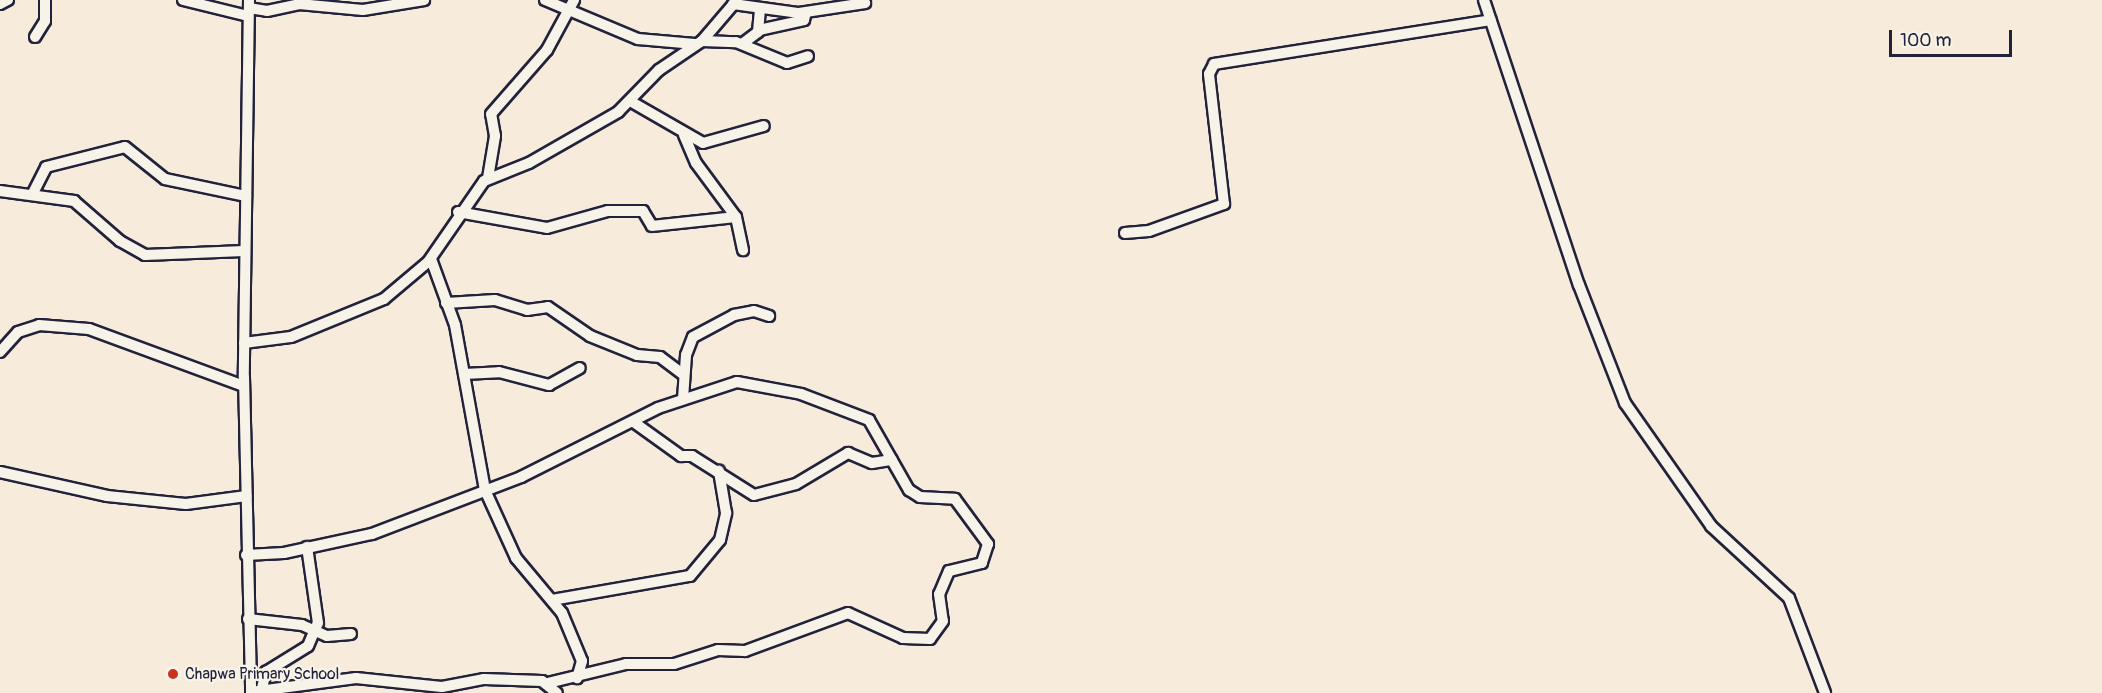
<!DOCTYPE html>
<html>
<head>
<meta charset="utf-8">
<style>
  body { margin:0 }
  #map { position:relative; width:2102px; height:693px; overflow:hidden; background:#f7ecdb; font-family:Pangolin,sans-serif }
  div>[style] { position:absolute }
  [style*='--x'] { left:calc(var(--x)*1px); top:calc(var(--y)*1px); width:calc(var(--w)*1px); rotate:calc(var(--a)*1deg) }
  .roads { filter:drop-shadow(2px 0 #22223b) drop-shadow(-2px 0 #22223b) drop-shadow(0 2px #22223b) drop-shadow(0 -2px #22223b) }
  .minor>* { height:10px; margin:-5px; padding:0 5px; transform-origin:5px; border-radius:5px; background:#f7f3e8 }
  .dots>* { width:16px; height:16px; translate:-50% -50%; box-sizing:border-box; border:3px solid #f7f3e8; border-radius:50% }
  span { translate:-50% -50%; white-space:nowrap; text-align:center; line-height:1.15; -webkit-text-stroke:4.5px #f7f3e8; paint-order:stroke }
  .poi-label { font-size:16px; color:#22223b }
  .left { translate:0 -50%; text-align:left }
  .scale { position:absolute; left:1889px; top:30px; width:123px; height:27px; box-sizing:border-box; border:3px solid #22223b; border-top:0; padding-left:8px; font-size:18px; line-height:21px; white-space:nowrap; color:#22223b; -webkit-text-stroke:4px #f7f3e8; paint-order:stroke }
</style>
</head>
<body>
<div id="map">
  <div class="roads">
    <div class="minor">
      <i style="--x:183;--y:0;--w:67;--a:13.8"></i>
      <i style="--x:249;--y:0;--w:377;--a:90.8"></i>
      <i style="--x:244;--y:377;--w:316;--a:88.7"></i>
      <i style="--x:545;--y:0;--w:101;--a:22.8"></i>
      <i style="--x:638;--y:39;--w:57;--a:5"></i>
      <i style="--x:1484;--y:0;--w:300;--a:71.6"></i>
      <i style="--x:1579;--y:285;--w:127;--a:68.7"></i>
      <i style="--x:1625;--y:403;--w:150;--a:55"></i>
      <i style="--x:1711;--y:526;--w:106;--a:42.7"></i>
      <i style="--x:1789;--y:598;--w:102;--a:69.2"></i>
      <i style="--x:0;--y:4;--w:9;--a:-27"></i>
      <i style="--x:733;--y:4;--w:67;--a:7.8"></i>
      <i style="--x:799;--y:13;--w:67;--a:-8.6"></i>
      <i style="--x:249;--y:8;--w:18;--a:9"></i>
      <i style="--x:267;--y:11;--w:33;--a:-12"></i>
      <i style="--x:299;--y:4;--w:64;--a:5.4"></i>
      <i style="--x:363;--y:10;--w:62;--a:-9.3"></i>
      <i style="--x:759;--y:30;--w:46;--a:-12.5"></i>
      <i style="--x:804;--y:20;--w:8;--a:-76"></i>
      <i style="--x:35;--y:37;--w:19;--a:-58"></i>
      <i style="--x:45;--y:21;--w:21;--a:-90"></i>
      <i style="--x:702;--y:41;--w:34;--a:2"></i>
      <i style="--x:736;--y:42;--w:55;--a:22.4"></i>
      <i style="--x:787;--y:63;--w:22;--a:-18"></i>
      <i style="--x:742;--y:44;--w:20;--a:-37"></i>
      <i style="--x:758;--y:32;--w:22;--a:-85"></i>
      <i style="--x:630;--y:101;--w:84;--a:29.9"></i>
      <i style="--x:703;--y:143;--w:63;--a:-15.6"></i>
      <i style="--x:684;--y:135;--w:30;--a:67"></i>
      <i style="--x:696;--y:163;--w:67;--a:53.5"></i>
      <i style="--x:736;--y:217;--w:34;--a:78"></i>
      <i style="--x:488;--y:178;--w:43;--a:-80.5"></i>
      <i style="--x:495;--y:136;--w:22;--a:-100"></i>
      <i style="--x:491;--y:114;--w:85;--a:-48.8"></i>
      <i style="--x:547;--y:50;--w:57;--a:-61.6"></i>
      <i style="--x:0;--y:191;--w:75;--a:7.7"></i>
      <i style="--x:74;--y:201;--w:61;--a:41"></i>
      <i style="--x:120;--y:241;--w:29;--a:29"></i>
      <i style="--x:145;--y:255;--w:99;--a:-2.3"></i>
      <i style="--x:32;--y:195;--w:31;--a:-63"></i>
      <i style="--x:46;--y:167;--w:81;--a:-14.2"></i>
      <i style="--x:125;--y:147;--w:51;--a:38.7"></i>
      <i style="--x:165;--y:179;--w:83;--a:11.9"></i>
      <i style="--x:458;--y:212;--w:90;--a:10.2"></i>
      <i style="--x:547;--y:228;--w:63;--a:-15.6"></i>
      <i style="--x:608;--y:211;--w:35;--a:0"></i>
      <i style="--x:643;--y:211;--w:17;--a:59"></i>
      <i style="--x:652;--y:226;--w:84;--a:-6.1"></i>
      <i style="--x:1125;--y:233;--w:24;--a:-5"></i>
      <i style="--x:1149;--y:231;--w:80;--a:-19.8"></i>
      <i style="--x:1224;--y:204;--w:131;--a:-96.6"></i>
      <i style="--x:1209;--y:74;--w:11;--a:-63"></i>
      <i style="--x:1214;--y:64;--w:280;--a:-9"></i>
      <i style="--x:431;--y:259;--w:70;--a:70"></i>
      <i style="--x:455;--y:325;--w:168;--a:79.7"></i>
      <i style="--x:485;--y:490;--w:75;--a:65.5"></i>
      <i style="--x:516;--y:558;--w:72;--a:50.1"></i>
      <i style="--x:562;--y:613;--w:52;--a:67.4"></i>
      <i style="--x:582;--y:661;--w:18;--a:106"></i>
      <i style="--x:446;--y:303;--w:49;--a:-3.5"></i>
      <i style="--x:495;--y:300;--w:34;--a:17"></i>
      <i style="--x:527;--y:310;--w:21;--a:-8"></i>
      <i style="--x:548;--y:307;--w:51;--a:34.6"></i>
      <i style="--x:590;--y:336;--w:51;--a:22"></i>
      <i style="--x:637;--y:355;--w:23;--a:5"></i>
      <i style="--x:660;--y:357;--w:30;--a:37"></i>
      <i style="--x:244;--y:343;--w:47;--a:-7.3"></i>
      <i style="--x:291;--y:337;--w:100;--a:-22.2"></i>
      <i style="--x:384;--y:299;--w:57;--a:-40.1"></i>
      <i style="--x:428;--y:262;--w:98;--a:-55.3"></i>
      <i style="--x:484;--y:181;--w:48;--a:-21.8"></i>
      <i style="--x:529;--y:163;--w:103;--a:-29.8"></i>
      <i style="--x:618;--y:112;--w:59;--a:-45.7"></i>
      <i style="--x:659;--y:70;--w:52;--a:-34"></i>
      <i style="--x:702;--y:41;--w:54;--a:-49.5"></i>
      <i style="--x:0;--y:352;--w:27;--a:-48"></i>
      <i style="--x:18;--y:332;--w:22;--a:-18"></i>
      <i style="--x:39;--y:325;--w:50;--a:4.6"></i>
      <i style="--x:89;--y:329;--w:165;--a:20.2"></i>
      <i style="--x:464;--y:374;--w:35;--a:-3"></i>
      <i style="--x:499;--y:372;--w:52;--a:14.6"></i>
      <i style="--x:549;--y:385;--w:35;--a:-29"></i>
      <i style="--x:683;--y:399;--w:44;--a:-86.1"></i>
      <i style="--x:686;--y:355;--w:19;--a:-69"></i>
      <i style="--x:693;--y:337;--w:47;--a:-28.2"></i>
      <i style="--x:734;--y:315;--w:20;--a:-11"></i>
      <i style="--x:754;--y:311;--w:16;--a:18"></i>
      <i style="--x:635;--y:423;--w:57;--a:35.7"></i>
      <i style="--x:681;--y:456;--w:11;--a:0"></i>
      <i style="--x:692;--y:456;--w:73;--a:32.2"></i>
      <i style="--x:754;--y:495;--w:43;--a:-14.7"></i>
      <i style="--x:796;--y:484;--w:61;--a:-30.8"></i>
      <i style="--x:848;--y:453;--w:26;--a:23"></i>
      <i style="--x:872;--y:463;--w:20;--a:-9"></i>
      <i style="--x:0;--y:472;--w:110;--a:12.6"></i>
      <i style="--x:107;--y:496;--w:79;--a:5.8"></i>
      <i style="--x:186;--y:504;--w:61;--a:-7.6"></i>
      <i style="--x:246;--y:555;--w:38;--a:-3"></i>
      <i style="--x:284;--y:553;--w:90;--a:-12.2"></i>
      <i style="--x:372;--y:534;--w:160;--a:-20.9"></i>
      <i style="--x:521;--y:477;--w:153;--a:-26.7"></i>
      <i style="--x:658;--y:408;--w:83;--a:-18.2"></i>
      <i style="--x:737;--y:382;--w:65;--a:10.6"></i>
      <i style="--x:801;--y:394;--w:73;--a:20.9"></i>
      <i style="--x:869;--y:420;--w:81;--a:60.3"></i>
      <i style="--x:909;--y:490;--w:13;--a:32"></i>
      <i style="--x:920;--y:497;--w:35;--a:3"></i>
      <i style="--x:955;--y:499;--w:56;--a:53.7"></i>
      <i style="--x:988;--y:544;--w:20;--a:108"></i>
      <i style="--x:982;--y:563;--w:34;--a:166"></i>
      <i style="--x:949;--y:571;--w:25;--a:113"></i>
      <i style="--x:939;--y:594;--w:27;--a:82"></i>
      <i style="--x:943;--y:621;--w:22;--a:126"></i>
      <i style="--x:930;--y:639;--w:27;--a:-178"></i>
      <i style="--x:903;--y:638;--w:60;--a:-155.6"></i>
      <i style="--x:848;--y:613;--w:110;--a:159.7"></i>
      <i style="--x:745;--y:651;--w:27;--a:-178"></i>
      <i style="--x:718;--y:650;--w:46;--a:162.3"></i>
      <i style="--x:674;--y:664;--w:48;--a:180"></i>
      <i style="--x:626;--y:664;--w:80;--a:166.3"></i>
      <i style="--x:552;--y:600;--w:140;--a:-9.9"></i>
      <i style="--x:690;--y:576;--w:47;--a:-50.2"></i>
      <i style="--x:720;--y:540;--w:28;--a:-77"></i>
      <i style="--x:726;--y:513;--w:43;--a:-99.5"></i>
      <i style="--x:248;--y:619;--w:54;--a:6.3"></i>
      <i style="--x:302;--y:625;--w:27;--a:24"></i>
      <i style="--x:327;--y:636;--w:24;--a:-5"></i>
      <i style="--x:251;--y:692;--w:106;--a:-7.6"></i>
      <i style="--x:356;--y:678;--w:86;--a:6"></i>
      <i style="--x:442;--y:687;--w:43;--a:-10.8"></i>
      <i style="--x:484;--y:679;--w:58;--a:2"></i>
      <i style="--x:542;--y:681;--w:19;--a:39"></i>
      <i style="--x:261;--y:692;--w:21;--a:-76"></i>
      <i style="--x:266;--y:672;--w:49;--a:-31.8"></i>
      <i style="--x:308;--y:646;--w:25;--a:-67"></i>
      <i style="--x:318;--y:623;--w:77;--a:-98.2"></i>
    </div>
  </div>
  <div class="dots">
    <i style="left:173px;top:674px;background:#c8321e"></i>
  </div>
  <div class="poi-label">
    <span class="left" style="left:185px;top:674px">Chapwa Primary School</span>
  </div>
  <div class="scale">100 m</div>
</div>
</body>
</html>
